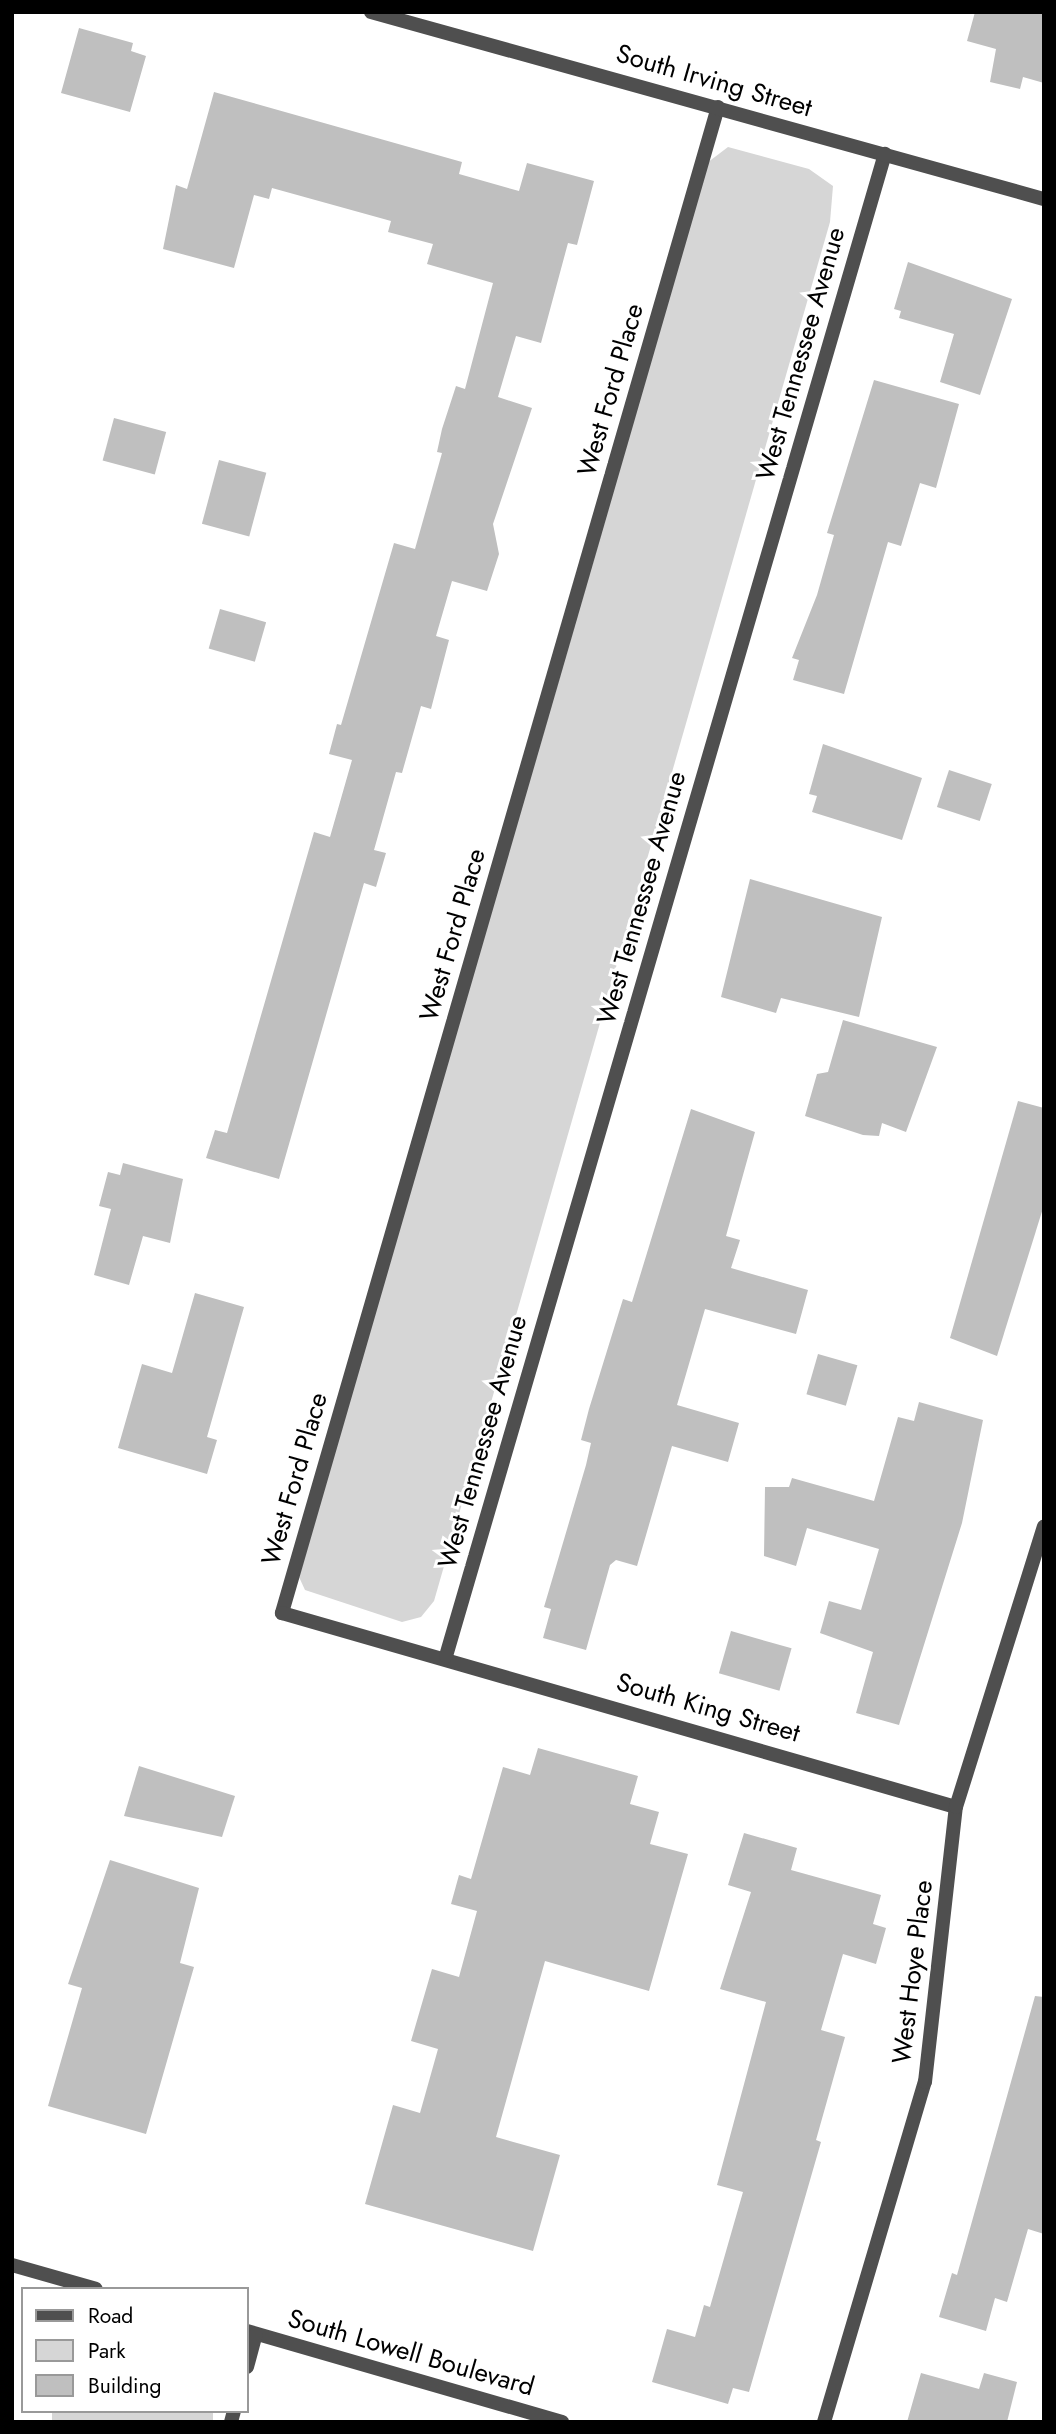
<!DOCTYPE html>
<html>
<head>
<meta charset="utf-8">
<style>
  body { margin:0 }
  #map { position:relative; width:1056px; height:2434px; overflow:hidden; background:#fff; font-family:Jost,sans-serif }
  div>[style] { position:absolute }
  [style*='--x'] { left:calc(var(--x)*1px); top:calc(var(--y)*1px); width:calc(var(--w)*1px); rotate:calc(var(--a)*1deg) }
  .green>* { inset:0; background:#d6d6d6; transform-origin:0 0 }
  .building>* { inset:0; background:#bfbfbf; transform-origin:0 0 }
  .minor>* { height:14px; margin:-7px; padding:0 7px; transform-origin:7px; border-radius:7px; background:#4f4f4f }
  .tertiary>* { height:14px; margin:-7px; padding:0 7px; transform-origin:7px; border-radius:7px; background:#4f4f4f }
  span { translate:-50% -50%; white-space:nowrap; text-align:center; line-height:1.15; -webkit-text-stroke:6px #fff; paint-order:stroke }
  .street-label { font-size:26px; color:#000 }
  .frame { position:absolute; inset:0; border:14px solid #000; pointer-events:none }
  .legend { position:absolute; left:21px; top:2287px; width:228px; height:126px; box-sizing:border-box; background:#fff; border:2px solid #999; margin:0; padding:9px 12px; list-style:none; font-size:21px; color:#000 }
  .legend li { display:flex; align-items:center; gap:14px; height:35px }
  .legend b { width:35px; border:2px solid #999 }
</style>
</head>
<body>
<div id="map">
  <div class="green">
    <i style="clip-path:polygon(728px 147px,809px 169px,833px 186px,830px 222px,434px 1601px,421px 1617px,402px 1622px,305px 1590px,299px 1577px,703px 166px)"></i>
    <i style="left:52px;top:2411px;width:161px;height:11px"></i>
  </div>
  <div class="building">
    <i style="clip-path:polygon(975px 12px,1044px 12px,1044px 83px,1023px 77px,1020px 89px,990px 82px,996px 49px,967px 41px)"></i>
    <i style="clip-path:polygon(79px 28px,133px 43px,131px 51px,146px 56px,130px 112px,61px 93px)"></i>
    <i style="clip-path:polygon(214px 92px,462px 162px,459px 174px,519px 191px,527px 163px,594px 181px,577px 245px,568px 243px,541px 343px,516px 336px,498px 397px,532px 408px,493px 524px,499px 554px,487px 591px,452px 581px,436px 636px,449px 640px,431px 709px,421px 706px,402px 773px,396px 772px,374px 850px,386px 853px,376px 887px,364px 883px,279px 1179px,206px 1158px,215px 1130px,227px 1133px,314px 832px,330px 837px,352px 760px,329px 754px,337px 724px,341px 725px,394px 543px,415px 549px,442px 453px,437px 452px,442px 429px,456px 386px,465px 389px,493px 283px,427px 264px,433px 244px,388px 232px,391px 221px,272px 188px,269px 199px,254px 195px,234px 268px,163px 249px,176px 185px,187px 189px)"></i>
    <i style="clip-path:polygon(908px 262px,1012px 299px,980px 395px,940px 382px,954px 334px,899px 318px,901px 311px,894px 309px)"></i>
    <i style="clip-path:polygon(874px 380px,959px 404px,936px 488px,920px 483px,901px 546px,888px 542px,844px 694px,793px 680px,799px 660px,792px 658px,817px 595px,834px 535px,827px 533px)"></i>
    <i style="left:114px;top:418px;width:54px;height:44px;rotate:15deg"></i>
    <i style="left:219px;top:460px;width:49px;height:66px;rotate:15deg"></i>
    <i style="left:220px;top:609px;width:48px;height:41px;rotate:16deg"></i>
    <i style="clip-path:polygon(823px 744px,922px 778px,902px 840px,812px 812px,817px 796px,809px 794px)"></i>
    <i style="left:949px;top:770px;width:45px;height:39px;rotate:18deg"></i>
    <i style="clip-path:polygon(750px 879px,882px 917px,859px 1017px,781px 998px,776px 1013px,721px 997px)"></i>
    <i style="clip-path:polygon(843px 1020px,937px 1047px,906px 1132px,882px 1123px,879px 1136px,863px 1135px,805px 1116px,817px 1074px,828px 1072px)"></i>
    <i style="clip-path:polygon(1018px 1101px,1044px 1108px,1044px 1205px,997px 1356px,950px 1338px)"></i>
    <i style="clip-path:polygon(691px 1109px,755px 1132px,726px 1236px,740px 1240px,731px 1268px,808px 1290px,796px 1334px,705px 1309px,677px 1405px,739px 1423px,728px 1462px,672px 1446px,637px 1566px,616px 1560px,610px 1565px,586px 1650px,543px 1638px,551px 1609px,544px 1607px,586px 1465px,591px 1443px,581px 1440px,589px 1409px,623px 1299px,632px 1302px)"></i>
    <i style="clip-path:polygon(123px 1163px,183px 1179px,170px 1243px,143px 1236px,129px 1285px,94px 1275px,111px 1209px,99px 1206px,108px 1172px,120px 1175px)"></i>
    <i style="clip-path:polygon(195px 1293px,244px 1307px,207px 1437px,217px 1440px,207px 1474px,118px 1448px,142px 1364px,172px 1373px)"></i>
    <i style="left:818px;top:1354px;width:41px;height:42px;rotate:16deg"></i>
    <i style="clip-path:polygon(919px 1402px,983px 1420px,962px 1523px,899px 1725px,856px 1713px,873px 1652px,820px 1633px,829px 1601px,861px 1610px,879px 1549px,807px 1528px,796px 1566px,764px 1556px,765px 1487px,789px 1487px,792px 1478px,874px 1501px,898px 1417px,914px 1421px)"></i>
    <i style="left:731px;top:1631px;width:63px;height:44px;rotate:16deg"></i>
    <i style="clip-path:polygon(538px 1748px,638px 1776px,630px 1804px,659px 1812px,650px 1844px,688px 1854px,649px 1991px,545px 1961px,496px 2137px,560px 2155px,533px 2251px,365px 2204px,393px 2105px,420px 2113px,438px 2049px,411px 2041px,432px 1969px,459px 1977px,477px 1911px,451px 1904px,459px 1875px,471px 1879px,503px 1767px,530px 1775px)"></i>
    <i style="clip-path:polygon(139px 1766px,235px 1796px,222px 1837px,124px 1816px)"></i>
    <i style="clip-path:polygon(744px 1833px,797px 1848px,791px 1870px,881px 1895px,873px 1924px,886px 1928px,876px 1964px,843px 1954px,821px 2030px,845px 2037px,816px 2140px,821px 2142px,749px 2392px,733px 2388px,728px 2404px,652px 2382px,667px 2329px,695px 2337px,704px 2305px,710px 2307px,743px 2192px,717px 2185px,766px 2002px,720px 1989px,751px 1892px,728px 1885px)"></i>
    <i style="clip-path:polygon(110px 1860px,199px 1888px,180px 1963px,194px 1967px,146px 2134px,48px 2106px,82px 1988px,68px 1984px)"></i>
    <i style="clip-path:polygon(1035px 1996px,1044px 1997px,1044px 2234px,1028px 2229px,1007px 2302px,995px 2298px,986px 2331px,939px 2317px,952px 2273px,957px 2275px)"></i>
    <i style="clip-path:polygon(921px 2373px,979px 2389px,984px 2373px,1017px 2382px,1007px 2422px,907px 2422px)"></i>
  </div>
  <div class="minor">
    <i style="--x:718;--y:107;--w:1568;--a:106.15"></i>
    <i style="--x:282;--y:1613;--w:701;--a:16.06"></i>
    <i style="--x:446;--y:1656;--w:1565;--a:-73.71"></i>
    <i style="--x:12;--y:2265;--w:87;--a:15.9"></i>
    <i style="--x:247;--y:2331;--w:328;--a:16.1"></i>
    <i style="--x:247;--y:2367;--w:34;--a:-75"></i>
    <i style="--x:231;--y:2422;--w:11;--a:-75"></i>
    <i style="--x:824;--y:2422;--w:355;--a:-73.5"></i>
    <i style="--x:925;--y:2082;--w:277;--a:-83.6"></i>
    <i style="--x:956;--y:1807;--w:294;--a:-72.6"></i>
  </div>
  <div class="tertiary">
    <i style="--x:371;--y:12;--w:698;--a:15.53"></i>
  </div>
  <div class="street-label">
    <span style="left:714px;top:81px;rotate:16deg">South Irving Street</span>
    <span style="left:801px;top:354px;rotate:-74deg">West Tennessee Avenue</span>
    <span style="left:611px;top:390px;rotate:-74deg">West Ford Place</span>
    <span style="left:642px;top:898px;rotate:-74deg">West Tennessee Avenue</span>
    <span style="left:453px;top:935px;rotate:-74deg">West Ford Place</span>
    <span style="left:483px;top:1442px;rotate:-74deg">West Tennessee Avenue</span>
    <span style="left:295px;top:1479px;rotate:-74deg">West Ford Place</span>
    <span style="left:708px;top:1708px;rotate:16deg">South King Street</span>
    <span style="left:913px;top:1972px;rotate:-83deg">West Hoye Place</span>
    <span style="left:411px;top:2353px;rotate:16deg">South Lowell Boulevard</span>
  </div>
  <div class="frame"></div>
  <ul class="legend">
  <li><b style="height:9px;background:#4f4f4f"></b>Road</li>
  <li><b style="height:19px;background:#d6d6d6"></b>Park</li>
  <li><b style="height:19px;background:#bfbfbf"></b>Building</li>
  </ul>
</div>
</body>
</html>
